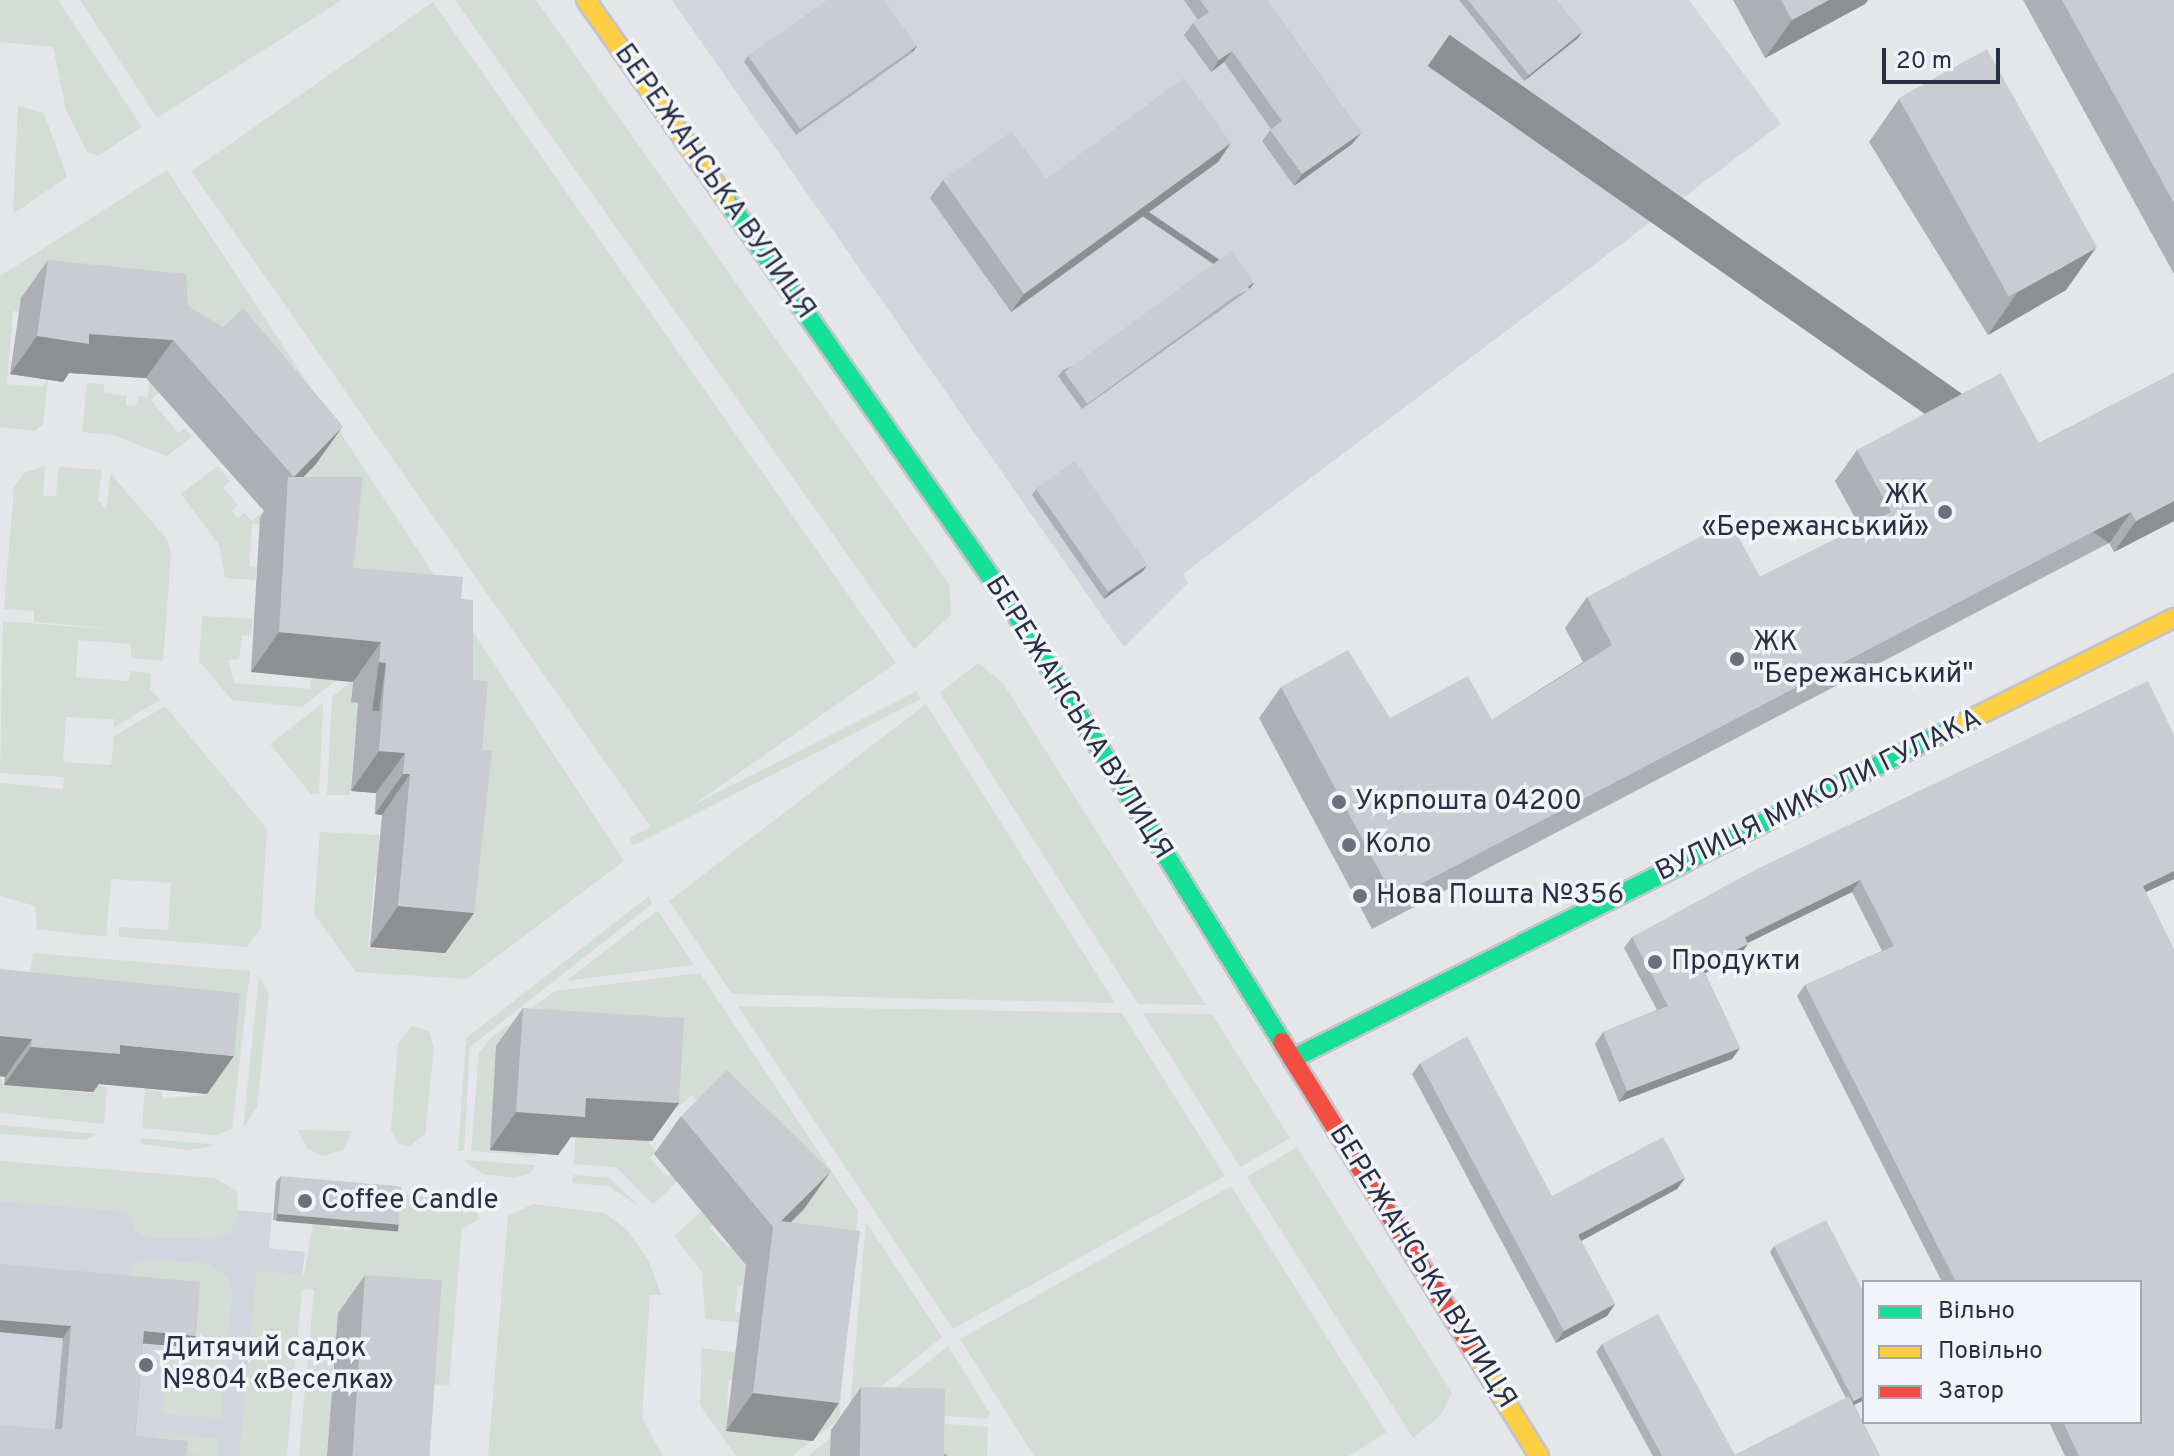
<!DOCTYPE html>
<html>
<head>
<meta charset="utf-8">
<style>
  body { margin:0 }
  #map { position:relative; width:2174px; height:1456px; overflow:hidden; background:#e4e6ea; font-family:Overpass,sans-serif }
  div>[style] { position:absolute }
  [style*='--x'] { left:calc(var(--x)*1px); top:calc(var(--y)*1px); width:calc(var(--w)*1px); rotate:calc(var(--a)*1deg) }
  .built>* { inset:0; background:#d2d5dd }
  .green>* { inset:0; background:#d4ddd5; transform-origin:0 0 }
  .roads { filter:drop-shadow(2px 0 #c2c4c8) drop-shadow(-2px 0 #c2c4c8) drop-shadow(0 2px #c2c4c8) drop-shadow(0 -2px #c2c4c8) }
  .fast>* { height:18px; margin:-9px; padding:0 9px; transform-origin:9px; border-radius:9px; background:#16e098 }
  .slow>* { height:18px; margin:-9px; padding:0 9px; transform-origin:9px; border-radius:9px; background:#ffcf43 }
  .jam>* { height:18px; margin:-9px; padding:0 9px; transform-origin:9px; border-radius:9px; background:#f24e42 }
  .wall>* { inset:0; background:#aeafb4 }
  .shaded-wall>* { inset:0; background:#8d8f92; transform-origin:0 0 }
  .building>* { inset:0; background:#caccd1; transform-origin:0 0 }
  .dots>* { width:22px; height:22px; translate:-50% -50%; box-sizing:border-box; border:4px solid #f2f4f9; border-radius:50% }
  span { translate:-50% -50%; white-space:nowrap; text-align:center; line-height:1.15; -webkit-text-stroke:7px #f2f4f9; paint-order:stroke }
  .street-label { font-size:28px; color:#293045 }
  .poi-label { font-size:28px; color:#293045 }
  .right { translate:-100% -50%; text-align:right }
  .left { translate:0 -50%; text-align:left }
  .legend { position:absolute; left:1862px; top:1280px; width:280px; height:144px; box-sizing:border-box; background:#f2f4f9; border:2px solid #a2a6b1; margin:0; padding:10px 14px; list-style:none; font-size:24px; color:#293045 }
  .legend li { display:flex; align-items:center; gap:16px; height:40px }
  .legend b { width:40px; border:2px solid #a2a6b1 }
  .scale { position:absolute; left:1882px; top:48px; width:118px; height:36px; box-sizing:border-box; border:4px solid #293045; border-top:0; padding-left:10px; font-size:24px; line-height:28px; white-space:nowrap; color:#293045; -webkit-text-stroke:6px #f2f4f9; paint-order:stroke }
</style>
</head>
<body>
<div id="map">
  <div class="built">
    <i style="clip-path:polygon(672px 0,1689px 0,1781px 124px,1183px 574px,1188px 583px,1124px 647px)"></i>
    <i style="clip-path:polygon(0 1193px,272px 1213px,269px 1248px,305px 1252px,282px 1456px,0 1456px)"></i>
  </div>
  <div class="green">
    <i style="clip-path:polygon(0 0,58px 0,142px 127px,98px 156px,87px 152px,66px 110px,53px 47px,0 42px)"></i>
    <i style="clip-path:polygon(80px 0,342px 0,157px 118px)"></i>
    <i style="clip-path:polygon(455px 0,536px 0,949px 584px,951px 615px,914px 649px)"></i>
    <i style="left:433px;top:2px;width:807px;height:295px;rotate:55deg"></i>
    <i style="clip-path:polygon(18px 106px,44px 113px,67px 177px,13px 214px)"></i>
    <i style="clip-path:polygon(167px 170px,447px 594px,302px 707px,232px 700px,199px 661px,202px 616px,253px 619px,251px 636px,242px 635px,239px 659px,228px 660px,234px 683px,310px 689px,313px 668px,290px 490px,308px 473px,295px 459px,54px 316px,13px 311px,7px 384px,43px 387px,48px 379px,43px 424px,35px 431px,0 427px,0 276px)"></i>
    <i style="clip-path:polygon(151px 368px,173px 380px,151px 400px,178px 433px,185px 428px,192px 437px,167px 456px,113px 435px,82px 432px,87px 383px,104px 384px,104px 393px,127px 396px,126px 405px,136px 406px,138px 396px,148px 397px)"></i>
    <i style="clip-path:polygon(45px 466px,43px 496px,56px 496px,59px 467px,102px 470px,98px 500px,106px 509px,111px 474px,167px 539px,171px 554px,163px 661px,131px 658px,131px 644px,78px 640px,76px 677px,129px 681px,131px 671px,151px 673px,150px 689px,160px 700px,113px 728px,114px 719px,66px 717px,63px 762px,111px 765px,114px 736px,165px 706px,267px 829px,261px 928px,247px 947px,119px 937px,119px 927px,168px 930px,171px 883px,111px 879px,106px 937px,37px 929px,35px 906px,0 896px,0 783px,63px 789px,64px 777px,0 773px,3px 621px,136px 631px,34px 622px,34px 611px,4px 609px,14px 487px,24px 473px)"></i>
    <i style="clip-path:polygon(218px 466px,230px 481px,223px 487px,238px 505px,232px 511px,237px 518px,244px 513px,252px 521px,275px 502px,282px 526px,252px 524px,249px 566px,257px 567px,255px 580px,225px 578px,219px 545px,181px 494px)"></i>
    <i style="clip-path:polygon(454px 603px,624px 861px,467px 979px,356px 972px,314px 914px,320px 832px,379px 835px,382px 873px,375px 874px,368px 948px,446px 952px,452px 880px)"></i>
    <i style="clip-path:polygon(978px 663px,1003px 683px,1206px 1005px,1138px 1004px,940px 693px)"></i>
    <i style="clip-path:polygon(353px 680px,351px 702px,368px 705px,366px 722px,356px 721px,350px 795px,327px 795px,332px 697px)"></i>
    <i style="left:917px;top:691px;width:9px;height:323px;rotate:63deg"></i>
    <i style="clip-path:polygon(323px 703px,319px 794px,311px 794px,270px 744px)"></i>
    <i style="clip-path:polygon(926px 704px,1115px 1003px,732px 994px,669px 901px)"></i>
    <i style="clip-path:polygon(649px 896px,652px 904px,470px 1047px,464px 1151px,458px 1151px,466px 1038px)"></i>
    <i style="clip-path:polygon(658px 911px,694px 965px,566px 981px,657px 911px)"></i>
    <i style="clip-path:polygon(33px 953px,250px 971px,232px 1129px,216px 1135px,142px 1128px,145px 1089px,162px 1092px,163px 1099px,207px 1095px,213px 1031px,0 971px,30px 974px)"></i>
    <i style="clip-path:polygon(700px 973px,858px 1211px,839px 1419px,792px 1456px,736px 1456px,700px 1405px,702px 1348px,742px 1353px,740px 1380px,729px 1380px,727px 1405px,799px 1430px,706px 1111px,692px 1095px,676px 1109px,665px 1099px,539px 1124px,536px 1156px,471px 1151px,479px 1052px,492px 1037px,555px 991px)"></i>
    <i style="clip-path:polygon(259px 976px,269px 994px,257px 1107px,243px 1129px)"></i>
    <i style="clip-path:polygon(738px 1006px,1122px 1013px,1225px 1176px,953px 1329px)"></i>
    <i style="clip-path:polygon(1143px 1013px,1212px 1014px,1290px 1138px,1240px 1167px)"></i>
    <i style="clip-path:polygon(412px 1026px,429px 1031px,434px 1049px,425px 1134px,409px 1147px,398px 1144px,391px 1130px,398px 1043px)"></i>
    <i style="clip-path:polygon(0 1076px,3px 1085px,28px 1087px,93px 1093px,94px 1085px,107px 1087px,104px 1124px,0 1113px)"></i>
    <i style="clip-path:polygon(0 1125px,97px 1134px,85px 1140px,0 1134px)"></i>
    <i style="clip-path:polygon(576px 1127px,643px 1136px,656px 1151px,650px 1158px,667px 1177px,673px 1171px,680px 1179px,653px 1205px,616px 1167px,574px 1164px)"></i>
    <i style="clip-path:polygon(298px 1130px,353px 1131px,343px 1150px,322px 1156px,307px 1148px)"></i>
    <i style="clip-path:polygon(141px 1138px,219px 1145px,188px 1150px,141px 1144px)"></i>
    <i style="clip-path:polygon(1297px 1147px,1452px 1393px,1441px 1415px,1413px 1438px,1247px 1177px)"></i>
    <i style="clip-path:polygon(463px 1160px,535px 1165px,531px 1173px,515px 1178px,483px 1174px)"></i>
    <i style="clip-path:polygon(0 1161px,215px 1178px,237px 1191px,238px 1219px,229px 1233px,214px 1239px,145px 1237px,135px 1230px,128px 1212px,0 1201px)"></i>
    <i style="clip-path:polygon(573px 1175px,610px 1178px,640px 1207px,608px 1186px,572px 1183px)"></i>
    <i style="clip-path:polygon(320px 1184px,334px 1189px,331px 1229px,351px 1230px,355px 1191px,375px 1192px,374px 1229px,396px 1229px,399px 1194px,464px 1201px,449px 1386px,407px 1382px,336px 1456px,299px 1456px,314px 1290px,302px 1289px,287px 1456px,239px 1456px,257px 1271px,304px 1275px)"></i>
    <i style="clip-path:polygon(1231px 1186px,1387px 1432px,1349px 1456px,1034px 1456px,960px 1339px)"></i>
    <i style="clip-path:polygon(533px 1204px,605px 1213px,627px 1230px,648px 1259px,661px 1295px,650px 1295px,642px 1418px,663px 1456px,488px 1456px,508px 1216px)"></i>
    <i style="left:474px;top:1208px;width:12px;height:178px;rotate:59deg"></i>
    <i style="clip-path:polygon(704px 1209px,716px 1223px,710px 1228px,727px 1247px,762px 1242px,746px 1285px,738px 1286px,735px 1312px,745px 1313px,744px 1323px,705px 1319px,702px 1272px,674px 1236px)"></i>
    <i style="clip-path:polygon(866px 1222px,942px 1337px,856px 1407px,850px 1407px)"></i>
    <i style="clip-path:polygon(147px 1259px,210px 1264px,228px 1278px,232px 1294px,225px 1370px,161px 1364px,162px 1345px,188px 1347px,193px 1295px,123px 1288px,133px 1265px)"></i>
    <i style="clip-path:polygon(948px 1346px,990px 1413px,987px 1419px,868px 1410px)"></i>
    <i style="left:165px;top:1383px;width:58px;height:31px;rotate:4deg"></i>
    <i style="clip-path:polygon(857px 1417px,988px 1427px,987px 1456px,808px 1456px)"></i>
    <i style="clip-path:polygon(155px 1432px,218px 1439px,217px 1456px,154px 1452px)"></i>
  </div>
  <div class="roads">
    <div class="fast">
      <i style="--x:726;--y:199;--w:491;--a:55"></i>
      <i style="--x:1008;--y:601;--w:519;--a:58.15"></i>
      <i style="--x:1292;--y:1059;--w:735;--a:-26.6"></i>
    </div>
    <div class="slow">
      <i style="--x:586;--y:0;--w:243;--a:54.9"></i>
      <i style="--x:1949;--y:730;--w:251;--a:-26.5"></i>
      <i style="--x:1473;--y:1350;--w:125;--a:58.1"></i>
    </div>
    <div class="jam">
      <i style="--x:1282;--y:1042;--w:362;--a:58.2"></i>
    </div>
  </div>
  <div class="wall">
    <i style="clip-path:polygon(1184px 0,1267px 0,1361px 133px,1352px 144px,1294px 186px,1262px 141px,1271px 129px,1224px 62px,1211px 72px,1184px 35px,1193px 23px,1198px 20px)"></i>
    <i style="clip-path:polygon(1459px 0,1556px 0,1582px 32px,1578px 38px,1524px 81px)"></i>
    <i style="clip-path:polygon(1733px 0,1868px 0,1865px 4px,1765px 58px)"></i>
    <i style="clip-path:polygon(2023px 0,2174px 0,2174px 274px)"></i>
    <i style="clip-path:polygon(917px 46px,913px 52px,796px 135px,744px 62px,748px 56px)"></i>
    <i style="clip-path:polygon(1899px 99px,2066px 290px,1988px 335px,1869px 142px)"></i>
    <i style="clip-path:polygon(1231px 143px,1218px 162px,1011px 312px,930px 198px,943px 180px,1046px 179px)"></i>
    <i style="clip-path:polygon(48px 260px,188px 306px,316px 464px,303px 477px,353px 568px,461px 599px,482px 750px,474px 913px,445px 953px,370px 947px,382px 815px,375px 814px,376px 793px,351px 791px,358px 703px,351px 702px,353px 682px,251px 672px,260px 518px,264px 511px,146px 378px,69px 373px,63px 382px,10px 374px,21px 298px)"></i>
    <i style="clip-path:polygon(1250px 289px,1082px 409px,1058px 376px,1063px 370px)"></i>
    <i style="clip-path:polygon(2174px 373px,2174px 521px,2114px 552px,2109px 543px,1372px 929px,1259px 718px,1281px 687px,1390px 718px,1492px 720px,1583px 662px,1565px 628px,1587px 597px,1760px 577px,1860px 527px,1835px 481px,1857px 450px,2039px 443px)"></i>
    <i style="clip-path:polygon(1036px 489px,1143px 571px,1104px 599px,1032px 495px)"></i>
    <i style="clip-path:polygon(2174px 735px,2174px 879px,2146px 892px,2174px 1456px,2065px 1456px,2049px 1422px,2140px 1422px,2140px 1282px,1942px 1282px,1797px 996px,1805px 985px,1882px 951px,1852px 892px,1748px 943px,1740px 955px,1705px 973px,1740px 1048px,1732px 1059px,1619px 1102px,1595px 1044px,1603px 1032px,1657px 1010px,1624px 948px,1632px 937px)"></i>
    <i style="clip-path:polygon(0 969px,207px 1094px,99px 1084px,93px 1092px,4px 1085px,5px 1077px,0 1076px)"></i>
    <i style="clip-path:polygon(523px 1008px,679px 1103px,652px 1141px,571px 1137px,558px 1155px,490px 1150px,496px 1046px)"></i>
    <i style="clip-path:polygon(1420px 1063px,1552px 1196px,1685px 1178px,1677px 1189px,1581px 1241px,1615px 1304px,1607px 1316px,1556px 1343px,1412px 1074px)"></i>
    <i style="clip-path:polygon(681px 1116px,804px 1209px,791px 1222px,839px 1403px,813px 1441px,726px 1431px,746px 1265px,654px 1154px)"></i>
    <i style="clip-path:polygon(281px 1176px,399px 1224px,395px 1230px,273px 1220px,276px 1182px)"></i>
    <i style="clip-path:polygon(1774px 1246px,1864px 1293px,1864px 1400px,1854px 1405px,1880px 1456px,1653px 1456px,1596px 1352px,1602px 1344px,1735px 1455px,1846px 1398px,1770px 1252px)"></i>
    <i style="clip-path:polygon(0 1264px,196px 1336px,187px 1347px,143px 1343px,135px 1436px,55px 1429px,63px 1338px,0 1332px)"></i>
    <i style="clip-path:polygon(365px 1275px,429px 1456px,327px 1456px,338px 1313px)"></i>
    <i style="clip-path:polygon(861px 1387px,948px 1456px,830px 1456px,831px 1430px)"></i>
  </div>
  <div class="shaded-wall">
    <i style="clip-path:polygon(1829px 0,1868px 0,1865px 4px,1765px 58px,1792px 20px)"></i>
    <i style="clip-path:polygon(1582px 32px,1578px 38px,1524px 81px,1529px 75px)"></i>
    <i style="left:917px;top:46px;width:7px;height:143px;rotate:124deg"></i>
    <i style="clip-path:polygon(1232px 51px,1224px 62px,1211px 72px,1219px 60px)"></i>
    <i style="clip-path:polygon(1361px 133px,1352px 144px,1294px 186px,1302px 174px)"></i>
    <i style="clip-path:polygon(1231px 143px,1218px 162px,1011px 312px,1024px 294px)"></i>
    <i style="clip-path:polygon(2096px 248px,2066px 290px,1988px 335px,2017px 293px)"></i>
    <i style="left:1254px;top:283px;width:7px;height:206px;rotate:124deg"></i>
    <i style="clip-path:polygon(89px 334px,173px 340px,146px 378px,69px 373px,63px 382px,10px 374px,37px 336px)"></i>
    <i style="clip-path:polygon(343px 426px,316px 464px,287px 494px,294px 477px)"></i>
    <i style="clip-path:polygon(2174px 501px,2174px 521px,2114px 552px,2136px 521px)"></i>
    <i style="left:2131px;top:512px;width:38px;height:832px;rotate:125deg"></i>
    <i style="clip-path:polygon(1147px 565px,1143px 571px,1104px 599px,1108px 593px)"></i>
    <i style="clip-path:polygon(279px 632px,381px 642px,353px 682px,251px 672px)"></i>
    <i style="left:379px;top:662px;width:7px;height:49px;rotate:8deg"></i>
    <i style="clip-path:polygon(379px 751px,405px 753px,376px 793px,351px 791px)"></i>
    <i style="clip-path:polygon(403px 774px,410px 774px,382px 815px,375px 814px)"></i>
    <i style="clip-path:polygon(2174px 871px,2174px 879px,2135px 897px,2143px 886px)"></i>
    <i style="clip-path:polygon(1860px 880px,1852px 892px,1737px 948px,1745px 937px)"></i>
    <i style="clip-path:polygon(398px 906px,474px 913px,445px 953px,370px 947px)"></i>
    <i style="clip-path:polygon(1748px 944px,1740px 955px,1694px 979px,1702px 967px)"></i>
    <i style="clip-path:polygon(0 1036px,32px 1039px,5px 1077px,0 1076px)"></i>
    <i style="clip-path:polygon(120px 1045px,234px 1056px,207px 1094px,99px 1084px,93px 1092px,4px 1085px,31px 1047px)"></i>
    <i style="clip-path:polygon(1740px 1048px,1732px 1059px,1619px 1102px,1627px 1091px)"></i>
    <i style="clip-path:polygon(586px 1098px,679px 1103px,652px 1141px,571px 1137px,558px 1155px,490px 1150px,516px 1112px)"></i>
    <i style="clip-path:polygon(831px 1171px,804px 1209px,771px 1242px,781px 1221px)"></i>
    <i style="clip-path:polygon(1685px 1178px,1677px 1189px,1570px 1247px,1578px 1235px)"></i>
    <i style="left:277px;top:1214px;width:122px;height:7px;rotate:5deg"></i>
    <i style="clip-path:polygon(1615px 1304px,1607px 1316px,1556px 1343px,1564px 1331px)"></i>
    <i style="clip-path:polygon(0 1320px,71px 1326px,63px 1338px,0 1332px)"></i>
    <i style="clip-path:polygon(144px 1331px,196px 1336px,187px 1347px,136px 1343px)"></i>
    <i style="clip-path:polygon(753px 1393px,839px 1403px,813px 1441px,726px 1431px)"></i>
    <i style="clip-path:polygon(1864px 1396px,1864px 1400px,1850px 1407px,1854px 1401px)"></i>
  </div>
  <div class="building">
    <i style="clip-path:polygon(827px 0,884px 0,917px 46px,800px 129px,748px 56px)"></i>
    <i style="clip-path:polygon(1200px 0,1267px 0,1361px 133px,1302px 174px,1270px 130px,1282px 121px,1232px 51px,1219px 60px,1193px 23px,1209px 12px)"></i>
    <i style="clip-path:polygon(1468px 0,1556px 0,1582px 32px,1529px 75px)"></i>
    <i style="clip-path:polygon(1781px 0,1829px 0,1792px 20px)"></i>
    <i style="clip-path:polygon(2062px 0,2174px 0,2174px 203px)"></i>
    <i style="left:1987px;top:49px;width:227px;height:101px;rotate:61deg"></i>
    <i style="clip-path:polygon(1184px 78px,1231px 143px,1024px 294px,943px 180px,1012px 131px,1046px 179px)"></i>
    <i style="left:1231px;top:251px;width:39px;height:206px;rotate:54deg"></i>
    <i style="clip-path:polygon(48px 260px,186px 274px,188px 306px,223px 327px,243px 308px,343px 426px,294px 477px,173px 340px,89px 334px,89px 344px,37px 336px)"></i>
    <i style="clip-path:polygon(2001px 373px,2039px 443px,2174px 373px,2174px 501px,2136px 521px,2131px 512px,1394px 898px,1281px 687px,1348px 650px,1390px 718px,1468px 676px,1492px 720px,1612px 645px,1587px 597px,1730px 521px,1760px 577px,1891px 512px,1857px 450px)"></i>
    <i style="left:1075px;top:461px;width:126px;height:48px;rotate:55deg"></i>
    <i style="clip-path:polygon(288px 477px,363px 477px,353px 568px,463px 577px,461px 599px,473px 600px,473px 680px,488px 681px,482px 750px,492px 751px,474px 913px,398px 906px,410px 774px,403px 774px,405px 753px,379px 751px,386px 663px,379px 662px,381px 642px,279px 632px)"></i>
    <i style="clip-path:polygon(2148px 681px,2174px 735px,2174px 871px,2143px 886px,2174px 949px,2174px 1456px,2079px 1456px,2063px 1422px,2140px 1422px,2140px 1282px,1956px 1282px,1805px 985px,1894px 946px,1860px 880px,1745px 937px,1748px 944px,1702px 967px,1740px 1048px,1627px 1091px,1603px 1032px,1668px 1006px,1632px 937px,1755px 870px)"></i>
    <i style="clip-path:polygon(0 969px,240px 993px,234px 1056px,120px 1045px,120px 1054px,31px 1047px,32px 1039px,0 1036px)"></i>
    <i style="clip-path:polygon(523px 1008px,684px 1018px,679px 1103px,586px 1098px,585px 1117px,516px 1112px)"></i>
    <i style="clip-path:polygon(1467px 1036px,1552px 1196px,1663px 1137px,1685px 1178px,1578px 1235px,1615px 1304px,1564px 1331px,1420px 1063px)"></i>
    <i style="clip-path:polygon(727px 1070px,831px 1171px,781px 1221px,860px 1231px,839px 1403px,753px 1393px,773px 1227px,681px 1116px)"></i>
    <i style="left:281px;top:1176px;width:121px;height:38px;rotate:5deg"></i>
    <i style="clip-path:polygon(1826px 1220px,1864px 1293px,1864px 1396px,1854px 1401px,1774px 1246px)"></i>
    <i style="clip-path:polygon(0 1264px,200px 1282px,196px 1336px,144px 1331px,135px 1436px,188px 1441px,186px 1456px,0 1456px,0 1425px,62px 1430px,71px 1326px,0 1320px)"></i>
    <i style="left:365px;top:1275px;width:77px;height:182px;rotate:4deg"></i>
    <i style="clip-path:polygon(1658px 1314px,1735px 1455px,1849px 1396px,1880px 1456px,1662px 1456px,1602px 1344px)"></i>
    <i style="left:861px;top:1387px;width:84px;height:69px;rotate:1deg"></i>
  </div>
  <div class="dots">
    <i style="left:1945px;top:512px;background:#6a707f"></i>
    <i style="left:1737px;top:659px;background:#6a707f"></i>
    <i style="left:1339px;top:802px;background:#6a707f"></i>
    <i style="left:1349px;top:845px;background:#6a707f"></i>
    <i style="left:1360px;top:896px;background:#6a707f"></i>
    <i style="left:1655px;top:962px;background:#6a707f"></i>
    <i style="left:305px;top:1201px;background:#6a707f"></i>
    <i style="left:146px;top:1365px;background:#6a707f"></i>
  </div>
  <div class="street-label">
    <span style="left:714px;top:182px;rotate:55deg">БЕРЕЖАНСЬКА ВУЛИЦЯ</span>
    <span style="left:1078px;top:718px;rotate:58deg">БЕРЕЖАНСЬКА ВУЛИЦЯ</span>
    <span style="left:1819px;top:796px;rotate:-26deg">ВУЛИЦЯ МИКОЛИ ГУЛАКА</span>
    <span style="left:1422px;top:1267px;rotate:58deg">БЕРЕЖАНСЬКА ВУЛИЦЯ</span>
  </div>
  <div class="poi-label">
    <span class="right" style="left:1929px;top:512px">ЖК<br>«Бережанський»</span>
    <span class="left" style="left:1753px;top:659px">ЖК<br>"Бережанський"</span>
    <span class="left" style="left:1355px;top:802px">Укрпошта 04200</span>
    <span class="left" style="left:1365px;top:845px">Коло</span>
    <span class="left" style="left:1376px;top:896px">Нова Пошта №356</span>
    <span class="left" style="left:1671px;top:962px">Продукти</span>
    <span class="left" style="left:321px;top:1201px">Coffee Candle</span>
    <span class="left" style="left:162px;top:1365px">Дитячий садок<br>№804 «Веселка»</span>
  </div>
  <ul class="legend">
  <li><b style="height:10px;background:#16e098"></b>Вільно</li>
  <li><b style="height:10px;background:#ffcf43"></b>Повільно</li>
  <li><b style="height:10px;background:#f24e42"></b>Затор</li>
  </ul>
  <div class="scale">20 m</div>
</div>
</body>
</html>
